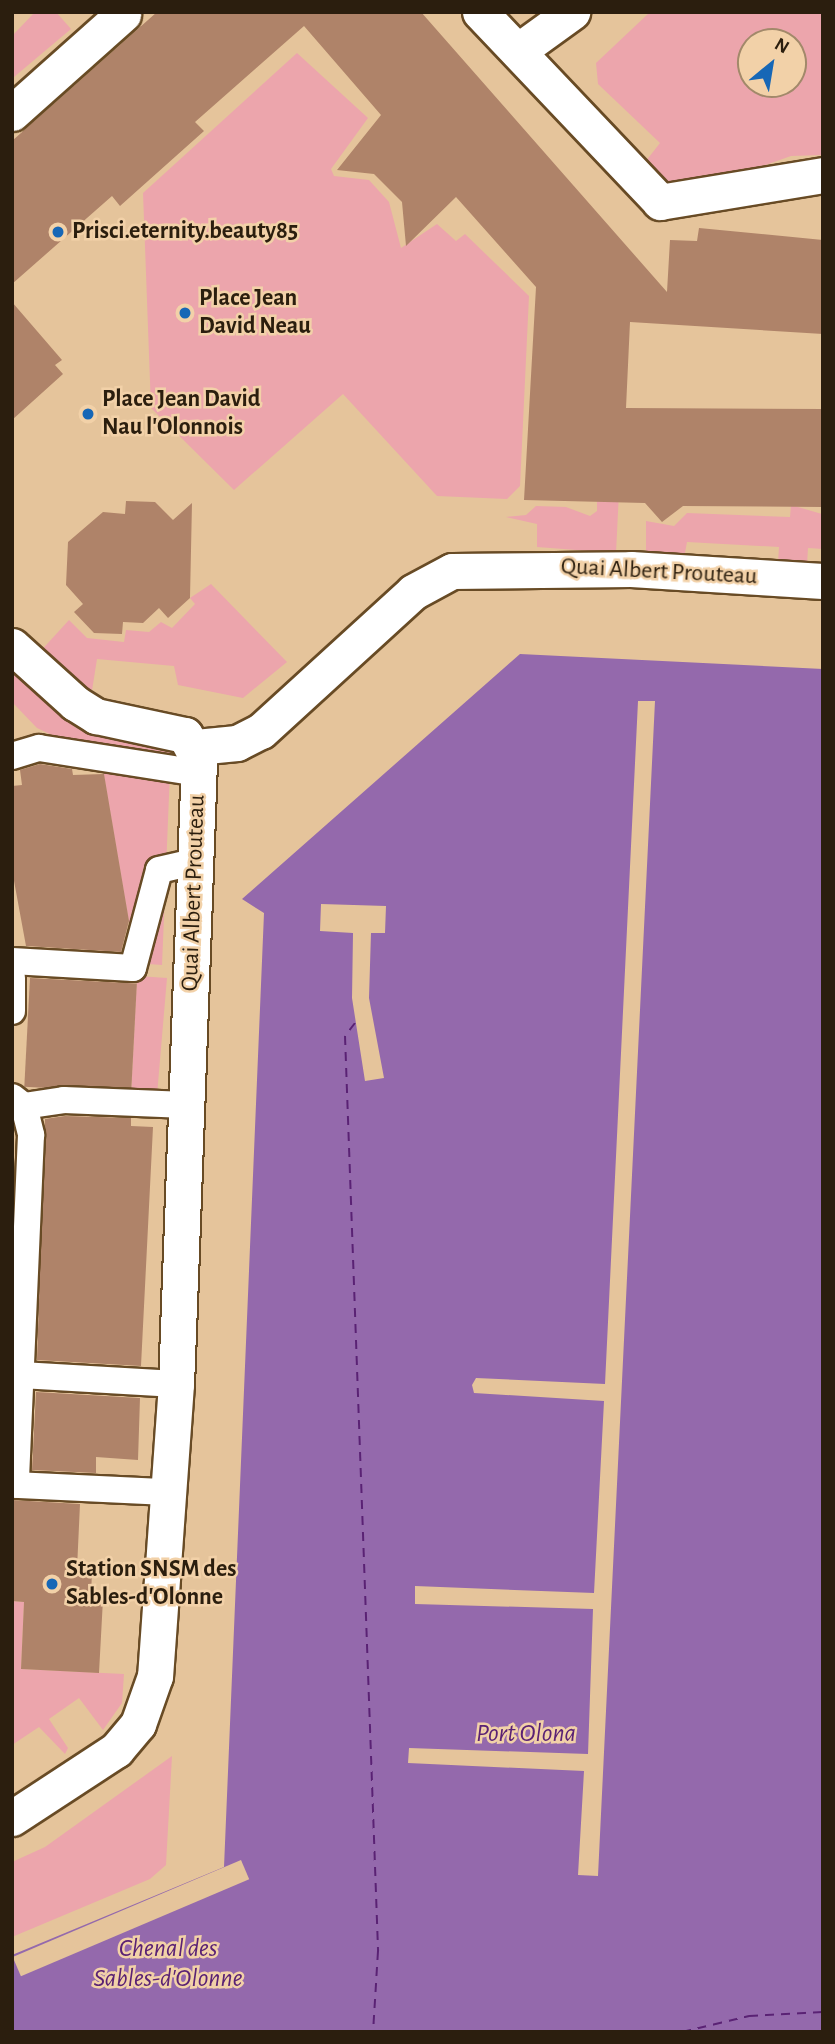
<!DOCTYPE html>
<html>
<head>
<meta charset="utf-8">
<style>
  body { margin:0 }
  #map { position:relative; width:835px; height:2044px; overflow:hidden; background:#e5c49b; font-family:"Alegreya Sans",sans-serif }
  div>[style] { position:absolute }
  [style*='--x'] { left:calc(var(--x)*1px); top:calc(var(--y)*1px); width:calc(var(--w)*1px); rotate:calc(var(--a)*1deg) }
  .green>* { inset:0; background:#eca5ac }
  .water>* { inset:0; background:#9469ac }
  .pier>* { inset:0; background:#e5c49b; transform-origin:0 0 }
  .ferry>* { height:2px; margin-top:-1px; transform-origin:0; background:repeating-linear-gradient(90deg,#5a2274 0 9px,transparent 0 16px) }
  .building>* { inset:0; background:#af8369; transform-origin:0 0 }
  .roads { filter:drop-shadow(2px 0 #684b25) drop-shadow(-2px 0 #684b25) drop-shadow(0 2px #684b25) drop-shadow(0 -2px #684b25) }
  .pedestrian>* { height:26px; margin:-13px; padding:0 13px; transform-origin:13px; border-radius:13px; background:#fff }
  .minor>* { height:35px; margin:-17.5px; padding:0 17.5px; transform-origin:17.5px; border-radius:17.5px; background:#fff }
  .dots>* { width:19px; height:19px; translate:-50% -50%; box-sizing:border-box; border:4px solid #f2d1a8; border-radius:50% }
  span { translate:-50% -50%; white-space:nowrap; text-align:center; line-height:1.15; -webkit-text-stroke:5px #f2d1a8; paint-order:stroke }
  .poi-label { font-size:24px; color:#2b1e0e; font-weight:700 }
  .left { translate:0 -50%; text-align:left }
  .street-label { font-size:24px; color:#2b1e0e }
  .water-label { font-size:26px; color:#5a2274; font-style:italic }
  .frame { position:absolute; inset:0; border:14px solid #2b1e0e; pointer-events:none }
  .north { position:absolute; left:737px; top:28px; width:70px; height:70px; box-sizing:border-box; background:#f2d1a8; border:2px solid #a2896a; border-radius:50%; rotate:30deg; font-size:19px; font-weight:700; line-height:28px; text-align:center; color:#2b1e0e }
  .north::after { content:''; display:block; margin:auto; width:24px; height:32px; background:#1767b6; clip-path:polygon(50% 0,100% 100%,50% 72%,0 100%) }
</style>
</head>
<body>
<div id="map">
  <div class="green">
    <i style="clip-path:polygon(35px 12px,56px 12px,71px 29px,14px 77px,12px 36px)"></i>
    <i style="clip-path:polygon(evenodd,650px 12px,823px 12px,823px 155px,791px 156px,720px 181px,668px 187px,642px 166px,660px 143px,598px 84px,596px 63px,650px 12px,751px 42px,793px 42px,793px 84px,751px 84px,751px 42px)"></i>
    <i style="clip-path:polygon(297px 53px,368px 118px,331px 169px,334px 176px,369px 180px,389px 202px,401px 248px,437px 224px,456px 241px,465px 234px,529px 296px,520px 486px,507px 499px,437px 496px,343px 394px,234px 490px,151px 408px,143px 193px)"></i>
    <i style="clip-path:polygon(619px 492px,616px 553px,537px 547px,537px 524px,506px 517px,526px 515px,536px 506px,566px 507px,590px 516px,597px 511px,597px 497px)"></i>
    <i style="clip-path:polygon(791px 505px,822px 514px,823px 549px,808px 548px,807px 565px,778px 563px,779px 547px,687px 542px,684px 558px,646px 555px,646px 521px,674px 526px,687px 513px,790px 517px)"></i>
    <i style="clip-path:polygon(211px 584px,287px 662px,243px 698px,178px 685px,174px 666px,97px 659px,91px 697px,37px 655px,69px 620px,87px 638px,124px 642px,126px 630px,149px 632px,161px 622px,172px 628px,195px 604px,190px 598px)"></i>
    <i style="clip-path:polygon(12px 660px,170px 748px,170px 757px,86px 751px,37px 728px,12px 702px)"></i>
    <i style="clip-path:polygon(103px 770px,170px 772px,162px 965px,148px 964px,130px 928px)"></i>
    <i style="clip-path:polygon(137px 976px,167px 978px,157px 1095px,131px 1096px)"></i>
    <i style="clip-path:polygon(12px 1601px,24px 1602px,21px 1669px,124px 1674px,122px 1703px,103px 1730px,79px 1698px,49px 1719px,68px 1748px,65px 1754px,39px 1727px,12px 1745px)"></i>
    <i style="clip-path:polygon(172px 1756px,166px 1865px,150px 1879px,12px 1937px,12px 1862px,45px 1847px)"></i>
  </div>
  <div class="water">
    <i style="clip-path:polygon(520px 654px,823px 669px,823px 2032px,12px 2032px,12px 1955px,224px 1867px,264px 913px,242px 899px)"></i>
  </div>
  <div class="pier">
    <i style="clip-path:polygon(638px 701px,655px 701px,598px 1876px,578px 1875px,584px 1771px,408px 1763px,409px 1748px,588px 1754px,593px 1609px,415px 1604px,415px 1586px,594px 1593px,604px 1401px,474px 1393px,472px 1385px,476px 1378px,605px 1384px)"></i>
    <i style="clip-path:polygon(321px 904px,386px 906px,385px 933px,371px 933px,369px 998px,384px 1078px,365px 1081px,352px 998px,353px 933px,320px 931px)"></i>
    <i style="left:241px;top:1860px;width:21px;height:248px;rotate:67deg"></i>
  </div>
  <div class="ferry">
    <i style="--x:355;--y:1023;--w:16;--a:128"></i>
    <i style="--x:345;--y:1036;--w:916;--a:87.93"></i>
    <i style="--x:378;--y:1951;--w:81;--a:93.5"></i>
    <i style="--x:682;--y:2032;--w:69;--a:-13.4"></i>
    <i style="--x:749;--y:2016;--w:74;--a:-3.1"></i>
  </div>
  <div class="building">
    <i style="clip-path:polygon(157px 12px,421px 12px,667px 292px,670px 240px,697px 241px,699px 228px,823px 240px,823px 334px,630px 322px,626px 408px,823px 409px,823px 507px,683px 506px,662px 522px,645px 503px,524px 500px,536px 287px,456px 197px,406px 246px,402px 202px,374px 174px,337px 170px,381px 115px,304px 26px,195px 122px,204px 131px,120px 206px,112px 196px,12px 284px,12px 141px)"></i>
    <i style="clip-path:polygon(12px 302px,62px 360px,55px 365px,63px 374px,12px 420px)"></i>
    <i style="clip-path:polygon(126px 501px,155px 502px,173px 520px,192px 503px,190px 598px,168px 618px,159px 608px,143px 623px,123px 622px,122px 634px,94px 633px,74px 612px,83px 604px,66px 585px,68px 542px,103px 512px,125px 514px)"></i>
    <i style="clip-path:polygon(40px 764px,72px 769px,73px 775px,104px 774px,129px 921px,121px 952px,26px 946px,12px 870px,12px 786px,22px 785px,20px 770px)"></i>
    <i style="left:30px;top:978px;width:107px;height:109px;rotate:3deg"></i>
    <i style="clip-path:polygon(65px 1116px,131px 1118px,131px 1126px,153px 1127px,141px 1366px,37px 1360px,45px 1119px)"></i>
    <i style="clip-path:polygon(36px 1392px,140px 1398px,138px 1460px,96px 1457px,96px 1473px,32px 1470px)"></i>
    <i style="clip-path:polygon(12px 1500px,80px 1504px,77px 1569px,92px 1570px,91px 1598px,103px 1599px,99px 1673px,21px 1669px,24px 1602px,12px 1601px)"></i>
  </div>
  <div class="roads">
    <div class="pedestrian">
      <i style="--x:12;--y:756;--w:28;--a:-17"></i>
      <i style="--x:39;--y:748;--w:161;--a:8.9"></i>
      <i style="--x:12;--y:961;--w:121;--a:3.3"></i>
      <i style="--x:133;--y:968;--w:101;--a:-75.1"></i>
      <i style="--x:159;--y:870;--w:37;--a:-13"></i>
      <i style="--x:12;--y:978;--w:33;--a:90"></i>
      <i style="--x:12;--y:1097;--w:15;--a:37"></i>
      <i style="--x:24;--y:1106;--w:30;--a:76"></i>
      <i style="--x:31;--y:1135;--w:350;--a:92.5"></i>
      <i style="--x:16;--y:1485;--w:149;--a:2.7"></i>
      <i style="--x:24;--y:1106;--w:40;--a:-8.5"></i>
      <i style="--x:64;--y:1100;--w:122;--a:2.3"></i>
      <i style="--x:21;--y:1375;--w:155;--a:3.3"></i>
    </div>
    <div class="minor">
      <i style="--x:480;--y:12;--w:262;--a:46.5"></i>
      <i style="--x:660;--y:202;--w:165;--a:-9.4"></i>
      <i style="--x:518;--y:51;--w:67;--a:-35.8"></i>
      <i style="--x:12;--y:113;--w:149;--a:-41.7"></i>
      <i style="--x:12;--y:646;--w:85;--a:42.1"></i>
      <i style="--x:75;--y:703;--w:25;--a:32"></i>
      <i style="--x:96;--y:716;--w:91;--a:12.1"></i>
      <i style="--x:185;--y:735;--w:30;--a:62"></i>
      <i style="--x:199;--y:761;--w:623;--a:92.11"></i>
      <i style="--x:176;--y:1384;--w:293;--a:94.1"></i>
      <i style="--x:155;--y:1676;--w:51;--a:109.5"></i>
      <i style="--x:138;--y:1724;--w:34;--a:130"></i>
      <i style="--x:116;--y:1750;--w:124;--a:146.8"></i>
      <i style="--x:196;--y:747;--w:41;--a:-5.6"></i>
      <i style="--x:237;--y:743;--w:27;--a:-27"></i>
      <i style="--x:261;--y:731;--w:206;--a:-42.4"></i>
      <i style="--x:413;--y:592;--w:44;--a:-28.3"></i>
      <i style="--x:452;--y:571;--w:179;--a:-0.6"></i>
      <i style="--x:631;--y:569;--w:192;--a:3.6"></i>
    </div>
  </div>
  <div class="dots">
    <i style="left:58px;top:232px;background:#1767b6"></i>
    <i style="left:185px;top:313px;background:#1767b6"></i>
    <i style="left:88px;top:414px;background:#1767b6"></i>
    <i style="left:52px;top:1584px;background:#1767b6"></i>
  </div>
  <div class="poi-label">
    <span class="left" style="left:72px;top:232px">Prisci.eternity.beauty85</span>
    <span class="left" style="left:199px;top:313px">Place Jean<br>David Neau</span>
    <span class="left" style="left:102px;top:414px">Place Jean David<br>Nau l'Olonnois</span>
    <span class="left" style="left:66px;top:1584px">Station SNSM des<br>Sables-d'Olonne</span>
  </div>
  <div class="street-label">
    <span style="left:659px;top:572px;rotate:3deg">Quai Albert Prouteau</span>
    <span style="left:194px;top:893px;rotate:-88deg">Quai Albert Prouteau</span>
  </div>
  <div class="water-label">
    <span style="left:526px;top:1734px">Port Olona</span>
    <span style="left:168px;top:1964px">Chenal des<br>Sables-d'Olonne</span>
  </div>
  <div class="frame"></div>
  <div class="north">N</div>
</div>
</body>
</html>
